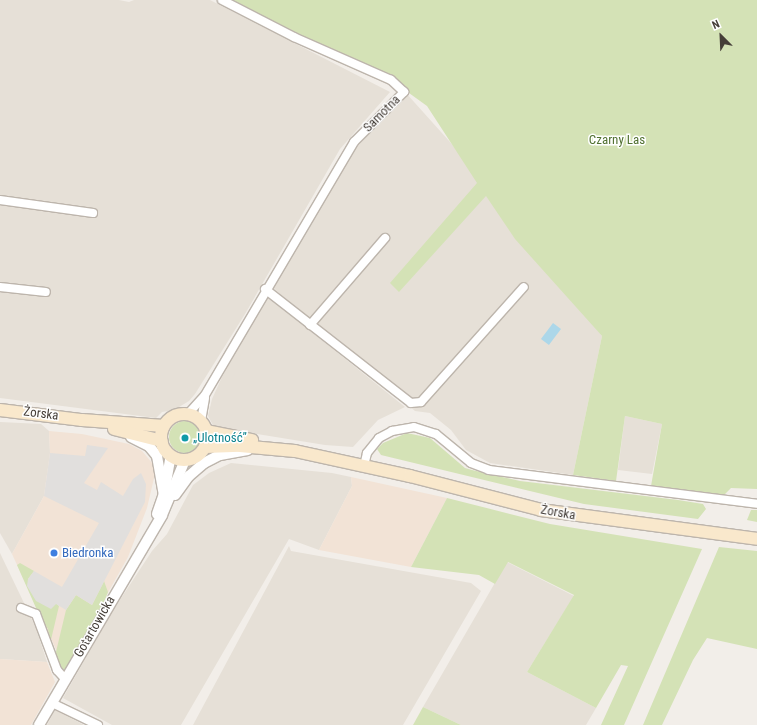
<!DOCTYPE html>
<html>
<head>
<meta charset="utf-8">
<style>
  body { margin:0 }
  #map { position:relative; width:757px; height:725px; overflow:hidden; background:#f2eee9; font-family:"Roboto Condensed",sans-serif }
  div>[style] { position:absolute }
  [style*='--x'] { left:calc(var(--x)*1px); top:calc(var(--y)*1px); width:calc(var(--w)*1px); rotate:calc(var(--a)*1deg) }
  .residential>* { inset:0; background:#e6e0d7 }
  .commercial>* { inset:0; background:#f2e3d6 }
  .green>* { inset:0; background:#d4e2b6 }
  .round { border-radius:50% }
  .parking>* { inset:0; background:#e1dfdd }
  .water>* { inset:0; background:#acd7e9; transform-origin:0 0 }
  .roads { filter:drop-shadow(1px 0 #bdb5ac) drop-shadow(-1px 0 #bdb5ac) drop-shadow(0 1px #bdb5ac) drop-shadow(0 -1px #bdb5ac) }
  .minor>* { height:8px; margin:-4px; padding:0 4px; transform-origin:4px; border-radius:4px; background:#fff }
  .tertiary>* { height:10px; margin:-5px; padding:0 5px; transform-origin:5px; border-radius:5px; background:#fff }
  .secondary>* { height:12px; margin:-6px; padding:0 6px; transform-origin:6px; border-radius:6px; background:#f9e8cc }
  .secondary>.ring { margin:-6px; padding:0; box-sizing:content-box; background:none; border:12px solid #f9e8cc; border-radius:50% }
  .dots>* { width:11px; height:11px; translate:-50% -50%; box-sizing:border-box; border:2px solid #fff; border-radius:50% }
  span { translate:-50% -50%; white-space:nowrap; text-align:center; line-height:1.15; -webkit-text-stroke:3px #fff; paint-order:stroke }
  .street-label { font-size:13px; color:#453e38 }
  .park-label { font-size:13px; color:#517131 }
  .culture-label { font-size:13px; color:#0d838f }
  .left { translate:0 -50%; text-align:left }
  .shop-label { font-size:13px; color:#366cbe }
  .north { position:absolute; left:701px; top:16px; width:40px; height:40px; -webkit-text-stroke:3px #fff; paint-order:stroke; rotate:336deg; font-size:11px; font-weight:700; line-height:16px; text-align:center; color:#453e38 }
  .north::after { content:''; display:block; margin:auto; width:14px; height:18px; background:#453e38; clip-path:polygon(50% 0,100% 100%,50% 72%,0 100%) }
</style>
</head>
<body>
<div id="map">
  <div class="residential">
    <i style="clip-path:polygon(0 0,119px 0,129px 2px,134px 0,210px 0,390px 92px,340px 149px,245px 314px,195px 394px,189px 401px,174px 410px,162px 412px,156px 418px,0 398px)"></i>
    <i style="clip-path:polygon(406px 93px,450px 142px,602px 336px,573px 475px,490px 463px,466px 450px,451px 430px,430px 413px,415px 411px,271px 286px,357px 147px)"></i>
    <i style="clip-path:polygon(267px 296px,405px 407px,378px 420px,353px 447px,325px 445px,214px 427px,208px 416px,212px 399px,222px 377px)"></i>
    <i style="clip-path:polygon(625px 416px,662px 424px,652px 474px,618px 470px)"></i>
    <i style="clip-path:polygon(0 422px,41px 424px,49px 431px,50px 453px,44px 496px,12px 554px,0 533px)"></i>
    <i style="clip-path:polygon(231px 463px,332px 473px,351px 477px,352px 486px,319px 550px,289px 539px,181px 725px,112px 725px,63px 698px,112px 612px,152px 551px,167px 534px,193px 485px,209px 473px)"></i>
    <i style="clip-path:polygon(289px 546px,291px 551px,471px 583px,481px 591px,403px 725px,193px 725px)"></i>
    <i style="clip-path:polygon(0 553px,36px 628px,47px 662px,0 659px)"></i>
    <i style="clip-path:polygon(507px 562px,574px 596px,527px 672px,596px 708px,586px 725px,461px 725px,423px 707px)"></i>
    <i style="clip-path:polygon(55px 710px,84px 725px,47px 725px)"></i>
  </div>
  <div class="commercial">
    <i style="clip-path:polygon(49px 431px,82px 434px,129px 444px,142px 451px,153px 464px,155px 474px,147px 508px,128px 557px,65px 669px,12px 554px,44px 496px,50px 453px)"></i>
    <i style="clip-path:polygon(351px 477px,447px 498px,411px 567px,319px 550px,352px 486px)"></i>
    <i style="clip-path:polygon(0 659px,47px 662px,55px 682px,31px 725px,0 725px)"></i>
  </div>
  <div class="green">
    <i style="clip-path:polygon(227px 0,757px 0,757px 489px,731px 488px,724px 495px,651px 486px,662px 424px,625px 416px,616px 481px,573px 475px,602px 336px,515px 239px,486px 196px,399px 292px,390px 283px,477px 183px,427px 106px,391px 80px)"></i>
    <i class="round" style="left:169px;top:421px;width:32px;height:32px"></i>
    <i style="clip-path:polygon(407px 433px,430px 438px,465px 468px,472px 470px,520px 481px,678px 500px,703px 504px,706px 509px,698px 519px,584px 504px,381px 455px,377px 449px,383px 443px)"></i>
    <i style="clip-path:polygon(447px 498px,550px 524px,702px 549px,624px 725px,601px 725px,628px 666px,621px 665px,596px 708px,527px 672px,574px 595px,508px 562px,495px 584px,479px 575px,411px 567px)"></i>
    <i style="clip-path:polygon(751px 510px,757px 510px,757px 522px,747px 520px)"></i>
    <i style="clip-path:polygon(719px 547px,757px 551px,757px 649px,707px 638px,693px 660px,662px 725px,643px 725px)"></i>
    <i style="clip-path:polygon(20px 563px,34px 571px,28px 579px,59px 606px,50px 644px,48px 629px,40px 617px,17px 565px)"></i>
    <i style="clip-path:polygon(104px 581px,108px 592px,99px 615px,65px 669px,61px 670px,55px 656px,66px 610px,76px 595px,92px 605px)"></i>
    <i style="clip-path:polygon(423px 707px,461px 725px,413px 725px)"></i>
  </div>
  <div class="parking">
    <i style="clip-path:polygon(87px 445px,108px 448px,84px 483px,97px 490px,101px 482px,123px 496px,133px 479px,141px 473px,146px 484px,145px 502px,92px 605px,76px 595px,66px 610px,56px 604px,51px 609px,36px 601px,27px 586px,28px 579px,34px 571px,62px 587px,99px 523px,44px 496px,50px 453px,85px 456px)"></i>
  </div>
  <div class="water">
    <i style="left:553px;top:323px;width:10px;height:20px;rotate:37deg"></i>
  </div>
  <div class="roads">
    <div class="minor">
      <i style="--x:0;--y:200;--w:94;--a:8"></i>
      <i style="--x:0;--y:287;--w:46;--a:6.2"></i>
      <i style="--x:265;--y:289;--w:185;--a:38"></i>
      <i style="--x:411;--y:403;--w:10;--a:-6"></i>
      <i style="--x:421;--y:402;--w:154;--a:-48.2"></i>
      <i style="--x:310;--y:325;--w:115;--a:-49.2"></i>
      <i style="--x:188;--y:414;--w:25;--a:-48"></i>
      <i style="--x:205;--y:395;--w:294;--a:-59.5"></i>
      <i style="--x:354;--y:142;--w:71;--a:-45"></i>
      <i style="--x:404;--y:92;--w:18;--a:-137"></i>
      <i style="--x:391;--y:80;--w:106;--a:-156.1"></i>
      <i style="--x:294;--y:37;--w:81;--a:-152.8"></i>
      <i style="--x:201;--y:421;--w:23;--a:-80"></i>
      <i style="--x:364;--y:466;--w:13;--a:-77"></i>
      <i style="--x:367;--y:453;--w:19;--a:-51"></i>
      <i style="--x:379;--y:438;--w:15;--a:-28"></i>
      <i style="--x:392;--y:431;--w:22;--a:-10"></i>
      <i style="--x:414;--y:427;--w:23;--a:18"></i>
      <i style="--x:436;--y:434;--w:45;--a:39.6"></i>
      <i style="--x:471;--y:463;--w:19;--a:21"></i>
      <i style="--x:489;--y:470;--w:270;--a:7.2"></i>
      <i style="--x:21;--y:608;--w:16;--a:22"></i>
      <i style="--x:36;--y:614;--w:60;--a:69.4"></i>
      <i style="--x:57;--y:670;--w:12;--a:48"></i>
      <i style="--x:52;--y:703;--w:51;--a:25.6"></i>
    </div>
    <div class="tertiary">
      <i style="--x:131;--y:437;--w:20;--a:27"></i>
      <i style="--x:149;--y:446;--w:13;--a:51"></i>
      <i style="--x:157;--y:456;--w:39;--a:80"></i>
      <i style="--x:175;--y:495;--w:24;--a:-54"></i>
      <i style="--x:189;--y:476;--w:20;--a:-41"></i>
      <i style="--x:204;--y:463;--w:18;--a:-27"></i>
      <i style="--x:220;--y:455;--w:28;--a:-10"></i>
      <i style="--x:157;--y:514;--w:21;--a:-71"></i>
      <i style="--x:164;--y:494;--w:39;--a:-80"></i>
      <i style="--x:39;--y:725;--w:243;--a:-59.6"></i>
      <i style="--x:162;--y:515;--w:60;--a:-67.3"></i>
    </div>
    <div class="secondary">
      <i style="--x:0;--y:410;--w:83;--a:7"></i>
      <i style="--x:82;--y:420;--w:82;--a:4.2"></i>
      <i class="ring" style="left:161px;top:414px;width:34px;height:34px"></i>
      <i style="--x:114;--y:429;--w:49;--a:14"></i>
      <i style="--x:206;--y:431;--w:47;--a:11.1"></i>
      <i style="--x:205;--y:447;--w:35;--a:-2"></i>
      <i style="--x:240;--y:446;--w:55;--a:5.2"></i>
      <i style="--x:295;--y:451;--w:118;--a:12.3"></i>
      <i style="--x:410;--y:476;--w:135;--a:14.5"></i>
      <i style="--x:541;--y:510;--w:218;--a:7.6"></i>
    </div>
  </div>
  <div class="dots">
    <i style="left:185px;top:438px;background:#0f9aa8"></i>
    <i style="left:54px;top:553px;background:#3f7fe0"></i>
  </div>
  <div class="street-label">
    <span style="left:382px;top:114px;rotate:-45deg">Samotna</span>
    <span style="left:41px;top:414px;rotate:7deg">Żorska</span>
    <span style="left:558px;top:513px;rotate:10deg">Żorska</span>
    <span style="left:95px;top:627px;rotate:-60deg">Gotartowicka</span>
  </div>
  <div class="park-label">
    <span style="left:617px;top:140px">Czarny Las</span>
  </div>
  <div class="culture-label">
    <span class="left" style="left:193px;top:438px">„Ulotność”</span>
  </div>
  <div class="shop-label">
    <span class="left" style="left:62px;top:553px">Biedronka</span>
  </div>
  <div class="north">N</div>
</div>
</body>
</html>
